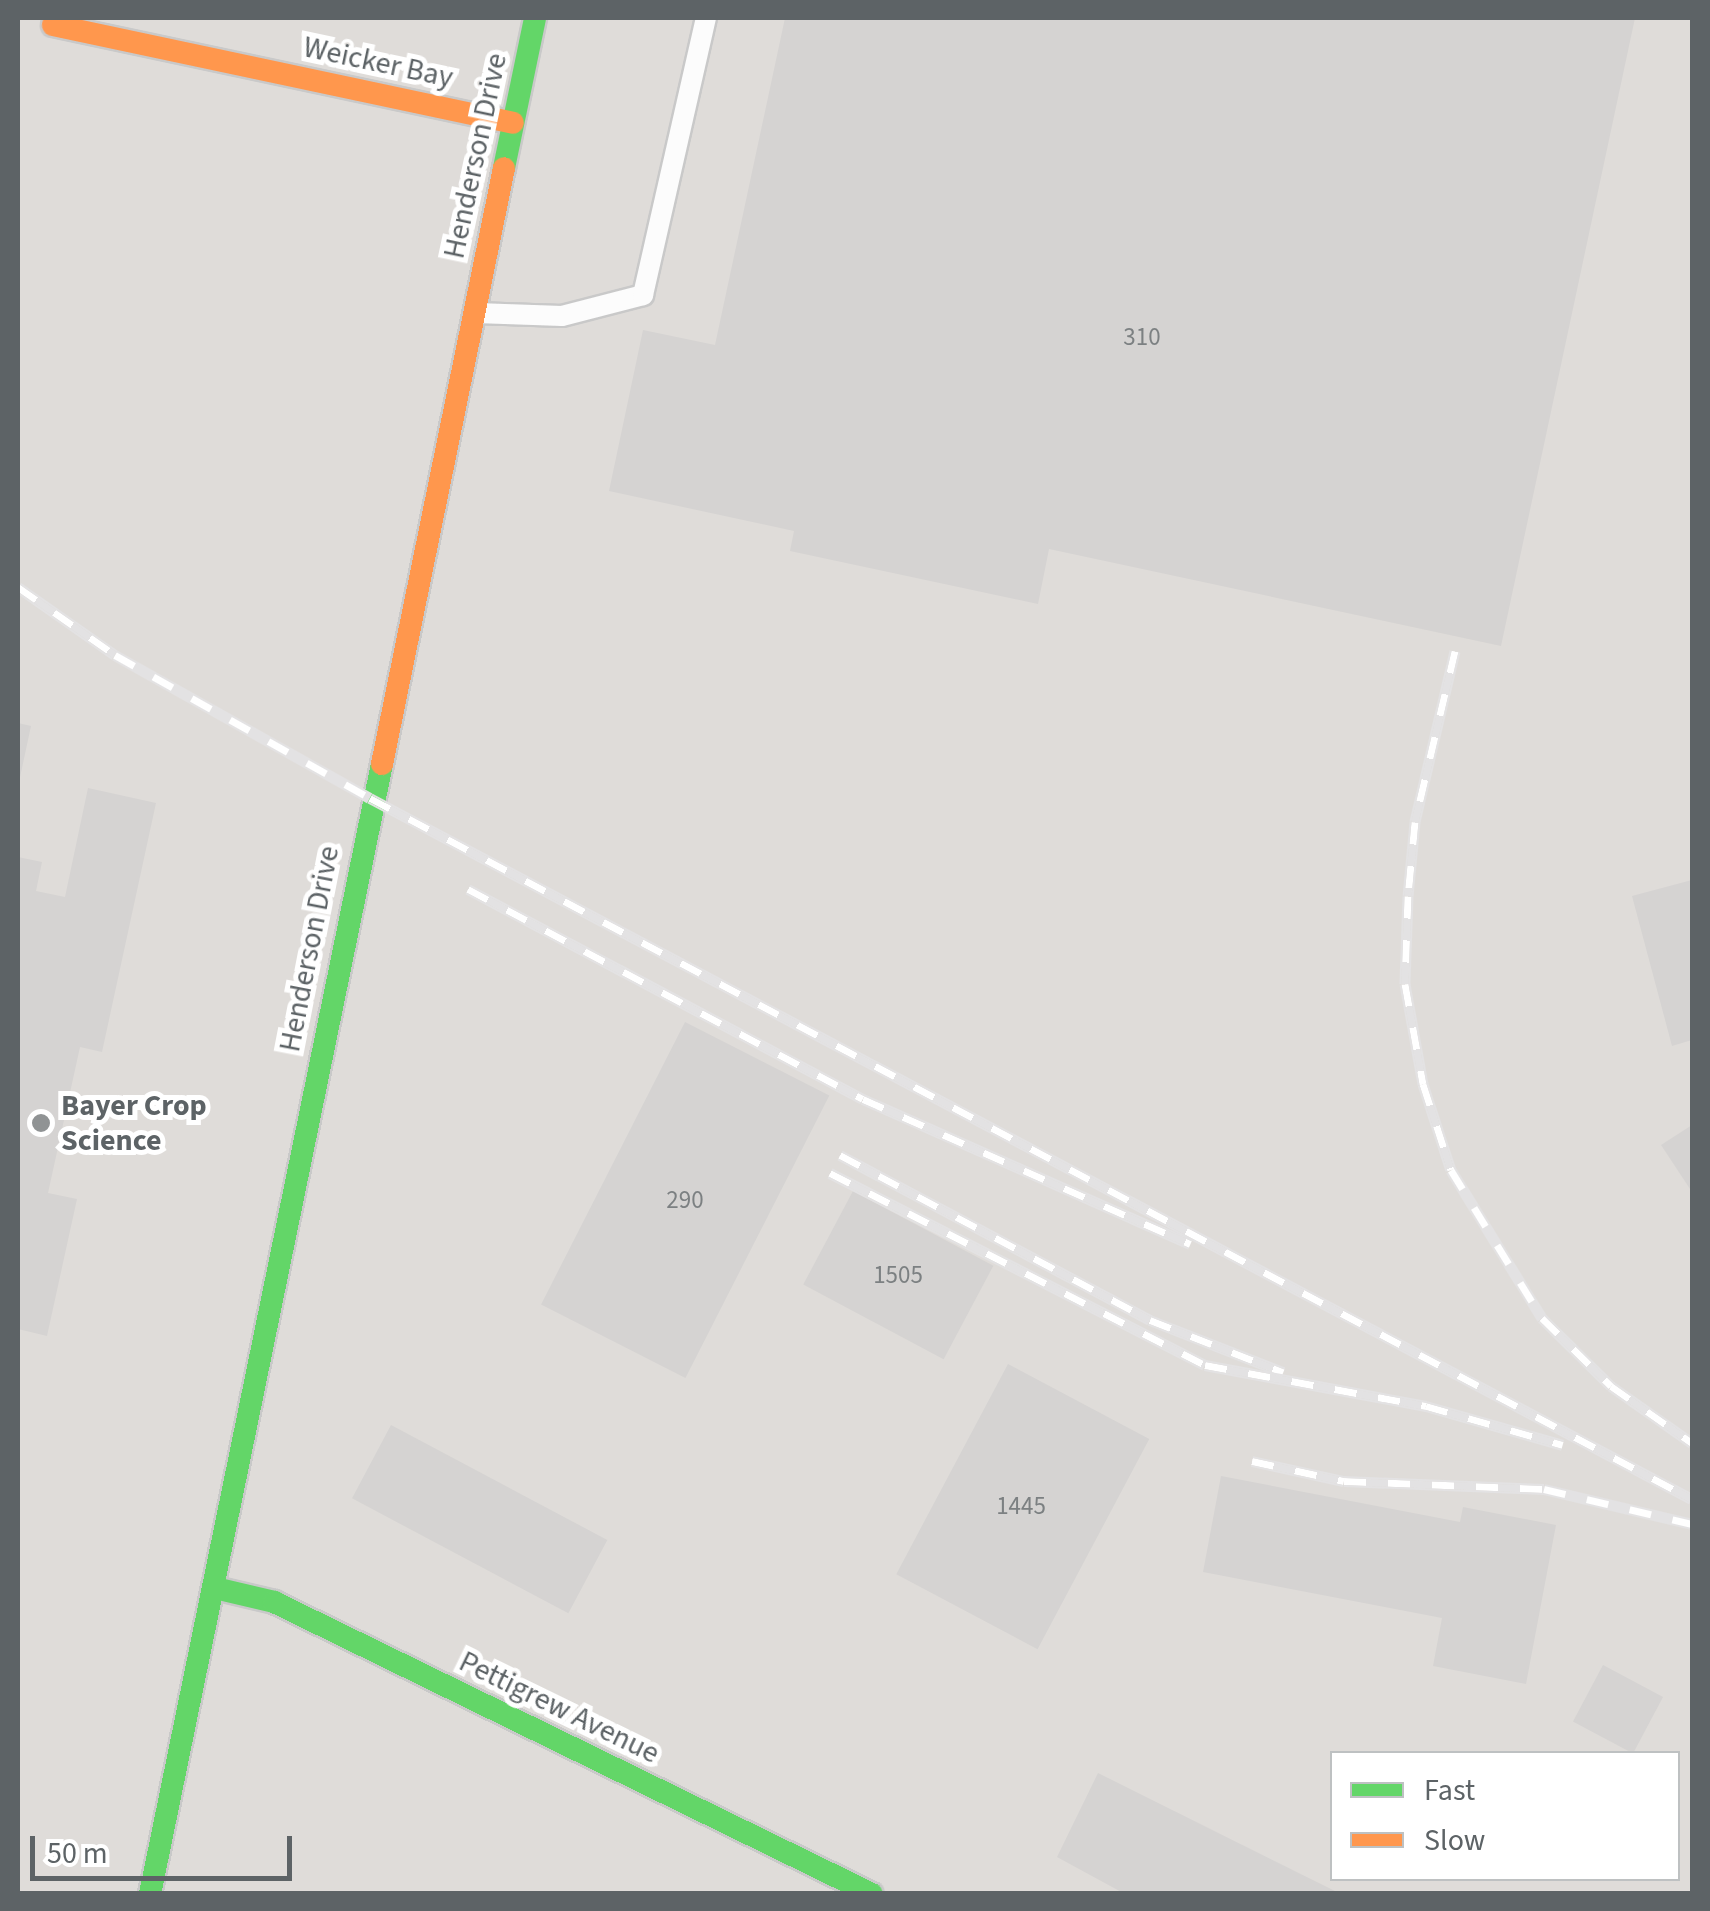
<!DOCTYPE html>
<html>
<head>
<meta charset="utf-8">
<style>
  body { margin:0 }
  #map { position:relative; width:1710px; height:1911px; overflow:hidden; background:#eeebe8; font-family:"Source Sans 3",sans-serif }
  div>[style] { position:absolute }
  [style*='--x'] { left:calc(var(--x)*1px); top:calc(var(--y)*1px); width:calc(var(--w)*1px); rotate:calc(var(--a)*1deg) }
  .industrial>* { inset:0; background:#dfdcd9 }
  .building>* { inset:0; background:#d5d3d2; transform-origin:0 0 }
  .roads { filter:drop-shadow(2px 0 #c9c9c9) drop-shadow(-2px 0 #c9c9c9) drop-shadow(0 2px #c9c9c9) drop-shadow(0 -2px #c9c9c9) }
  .lane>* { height:20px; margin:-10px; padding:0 10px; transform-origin:10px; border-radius:10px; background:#fcfcfc }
  .fast>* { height:22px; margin:-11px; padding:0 11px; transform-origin:11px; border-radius:11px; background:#63d668 }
  .slow>* { height:22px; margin:-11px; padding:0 11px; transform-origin:11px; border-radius:11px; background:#ff974d }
  .rail>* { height:11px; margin-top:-5.5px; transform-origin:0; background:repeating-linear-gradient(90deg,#fff 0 22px,#e3e2e3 0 44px); box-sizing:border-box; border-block:2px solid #e3e2e3 }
  .dots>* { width:28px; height:28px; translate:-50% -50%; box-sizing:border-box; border:5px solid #fff; border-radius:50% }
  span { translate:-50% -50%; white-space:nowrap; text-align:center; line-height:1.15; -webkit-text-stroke:10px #fff; paint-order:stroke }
  .number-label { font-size:25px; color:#7c8082 }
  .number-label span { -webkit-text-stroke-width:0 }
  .street-label { font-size:30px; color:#5d6366 }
  .poi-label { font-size:30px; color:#5d6366; font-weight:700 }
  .left { translate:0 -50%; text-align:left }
  .frame { position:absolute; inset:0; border:20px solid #5d6366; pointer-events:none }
  .legend { position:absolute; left:1330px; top:1751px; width:350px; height:130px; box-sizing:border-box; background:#fff; border:2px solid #bec1c2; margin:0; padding:12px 18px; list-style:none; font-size:30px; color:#5d6366 }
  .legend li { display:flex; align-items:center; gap:20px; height:50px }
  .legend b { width:50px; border:2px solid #bec1c2 }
  .scale { position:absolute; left:30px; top:1836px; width:262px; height:45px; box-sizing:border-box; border:5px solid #5d6366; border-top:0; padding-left:12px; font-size:30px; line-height:35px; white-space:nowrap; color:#5d6366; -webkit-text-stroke:8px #fff; paint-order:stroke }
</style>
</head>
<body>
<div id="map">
  <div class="industrial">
    <i style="clip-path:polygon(evenodd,18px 18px,1692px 18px,1692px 1893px,18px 1893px,18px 18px,1332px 1754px,1678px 1754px,1678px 1878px,1332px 1878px,1332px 1754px)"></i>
  </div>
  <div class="building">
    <i style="clip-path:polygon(785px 18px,1635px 18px,1501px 646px,1049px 549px,1038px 604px,790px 551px,794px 531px,609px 491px,643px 330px,715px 345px)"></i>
    <i style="clip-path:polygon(18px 723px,31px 726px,19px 782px,18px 781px)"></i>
    <i style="clip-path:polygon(88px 788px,156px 803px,102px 1052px,80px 1047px,48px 1193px,77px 1199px,47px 1336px,18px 1329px,18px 857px,42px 862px,36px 891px,65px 897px)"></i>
    <i style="clip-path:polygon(1692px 880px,1692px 1040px,1672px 1046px,1632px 896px)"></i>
    <i style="left:685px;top:1022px;width:162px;height:317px;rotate:27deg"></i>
    <i style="clip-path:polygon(1692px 1125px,1692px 1192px,1661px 1145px)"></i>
    <i style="left:853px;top:1191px;width:159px;height:106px;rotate:28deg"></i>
    <i style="left:1008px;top:1364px;width:160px;height:238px;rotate:28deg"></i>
    <i style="left:391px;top:1425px;width:245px;height:83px;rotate:28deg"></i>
    <i style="clip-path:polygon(1221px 1476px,1460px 1522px,1463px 1507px,1556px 1525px,1526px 1684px,1433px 1666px,1442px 1618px,1203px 1572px)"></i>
    <i style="left:1603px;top:1665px;width:68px;height:64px;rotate:28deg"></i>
    <i style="clip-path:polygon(1098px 1773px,1341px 1894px,1125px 1894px,1057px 1857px)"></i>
  </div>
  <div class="roads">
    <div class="lane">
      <i style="--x:476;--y:313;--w:86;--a:2"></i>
      <i style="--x:562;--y:316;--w:84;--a:-14.5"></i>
      <i style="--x:643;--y:295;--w:284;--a:-77.2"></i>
    </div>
    <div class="fast">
      <i style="--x:504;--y:168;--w:153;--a:-78.3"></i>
      <i style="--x:215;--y:1588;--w:61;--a:13.3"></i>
      <i style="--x:274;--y:1602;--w:665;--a:26.03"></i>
      <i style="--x:150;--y:1894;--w:1154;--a:-78.4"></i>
    </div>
    <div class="slow">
      <i style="--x:53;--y:25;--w:470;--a:12"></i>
      <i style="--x:382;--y:764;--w:608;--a:-78.43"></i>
    </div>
  </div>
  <div class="rail">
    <i style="--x:18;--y:587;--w:118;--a:35"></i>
    <i style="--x:115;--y:655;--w:292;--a:29.3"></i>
    <i style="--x:370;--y:798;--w:1496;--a:27.94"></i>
    <i style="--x:1455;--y:651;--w:176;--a:103.2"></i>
    <i style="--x:1415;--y:822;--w:74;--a:95.4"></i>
    <i style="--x:1408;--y:896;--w:88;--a:92"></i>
    <i style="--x:1405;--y:984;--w:102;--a:79.8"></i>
    <i style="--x:1423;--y:1084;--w:90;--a:72"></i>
    <i style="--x:1451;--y:1170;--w:174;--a:58.4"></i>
    <i style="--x:1542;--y:1318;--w:97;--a:44.6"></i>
    <i style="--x:1611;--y:1386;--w:99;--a:35.1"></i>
    <i style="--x:468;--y:889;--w:447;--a:28"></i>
    <i style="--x:863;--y:1099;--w:358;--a:23.9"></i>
    <i style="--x:840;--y:1155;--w:351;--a:28"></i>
    <i style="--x:1150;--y:1320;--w:143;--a:21.4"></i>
    <i style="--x:830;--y:1173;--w:421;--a:27.1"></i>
    <i style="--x:1205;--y:1365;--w:225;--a:10.5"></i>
    <i style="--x:1426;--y:1406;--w:142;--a:15.9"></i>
    <i style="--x:1252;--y:1461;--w:94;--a:12.3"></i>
    <i style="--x:1344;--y:1481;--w:200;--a:2.3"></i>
    <i style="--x:1544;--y:1489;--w:152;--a:13.3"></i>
  </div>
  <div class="dots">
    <i style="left:41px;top:1123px;background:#909394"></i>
  </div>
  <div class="number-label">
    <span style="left:1142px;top:337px">310</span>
    <span style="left:685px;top:1200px">290</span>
    <span style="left:898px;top:1275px">1505</span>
    <span style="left:1021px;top:1506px">1445</span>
  </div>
  <div class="street-label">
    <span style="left:378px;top:63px;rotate:12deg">Weicker Bay</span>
    <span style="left:476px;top:156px;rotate:-78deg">Henderson Drive</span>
    <span style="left:310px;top:949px;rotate:-79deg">Henderson Drive</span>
    <span style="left:559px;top:1708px;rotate:26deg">Pettigrew Avenue</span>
  </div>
  <div class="poi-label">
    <span class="left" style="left:61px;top:1123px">Bayer Crop<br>Science</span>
  </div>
  <div class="frame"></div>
  <ul class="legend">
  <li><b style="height:12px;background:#63d668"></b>Fast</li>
  <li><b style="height:12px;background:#ff974d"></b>Slow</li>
  </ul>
  <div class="scale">50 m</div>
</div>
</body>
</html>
